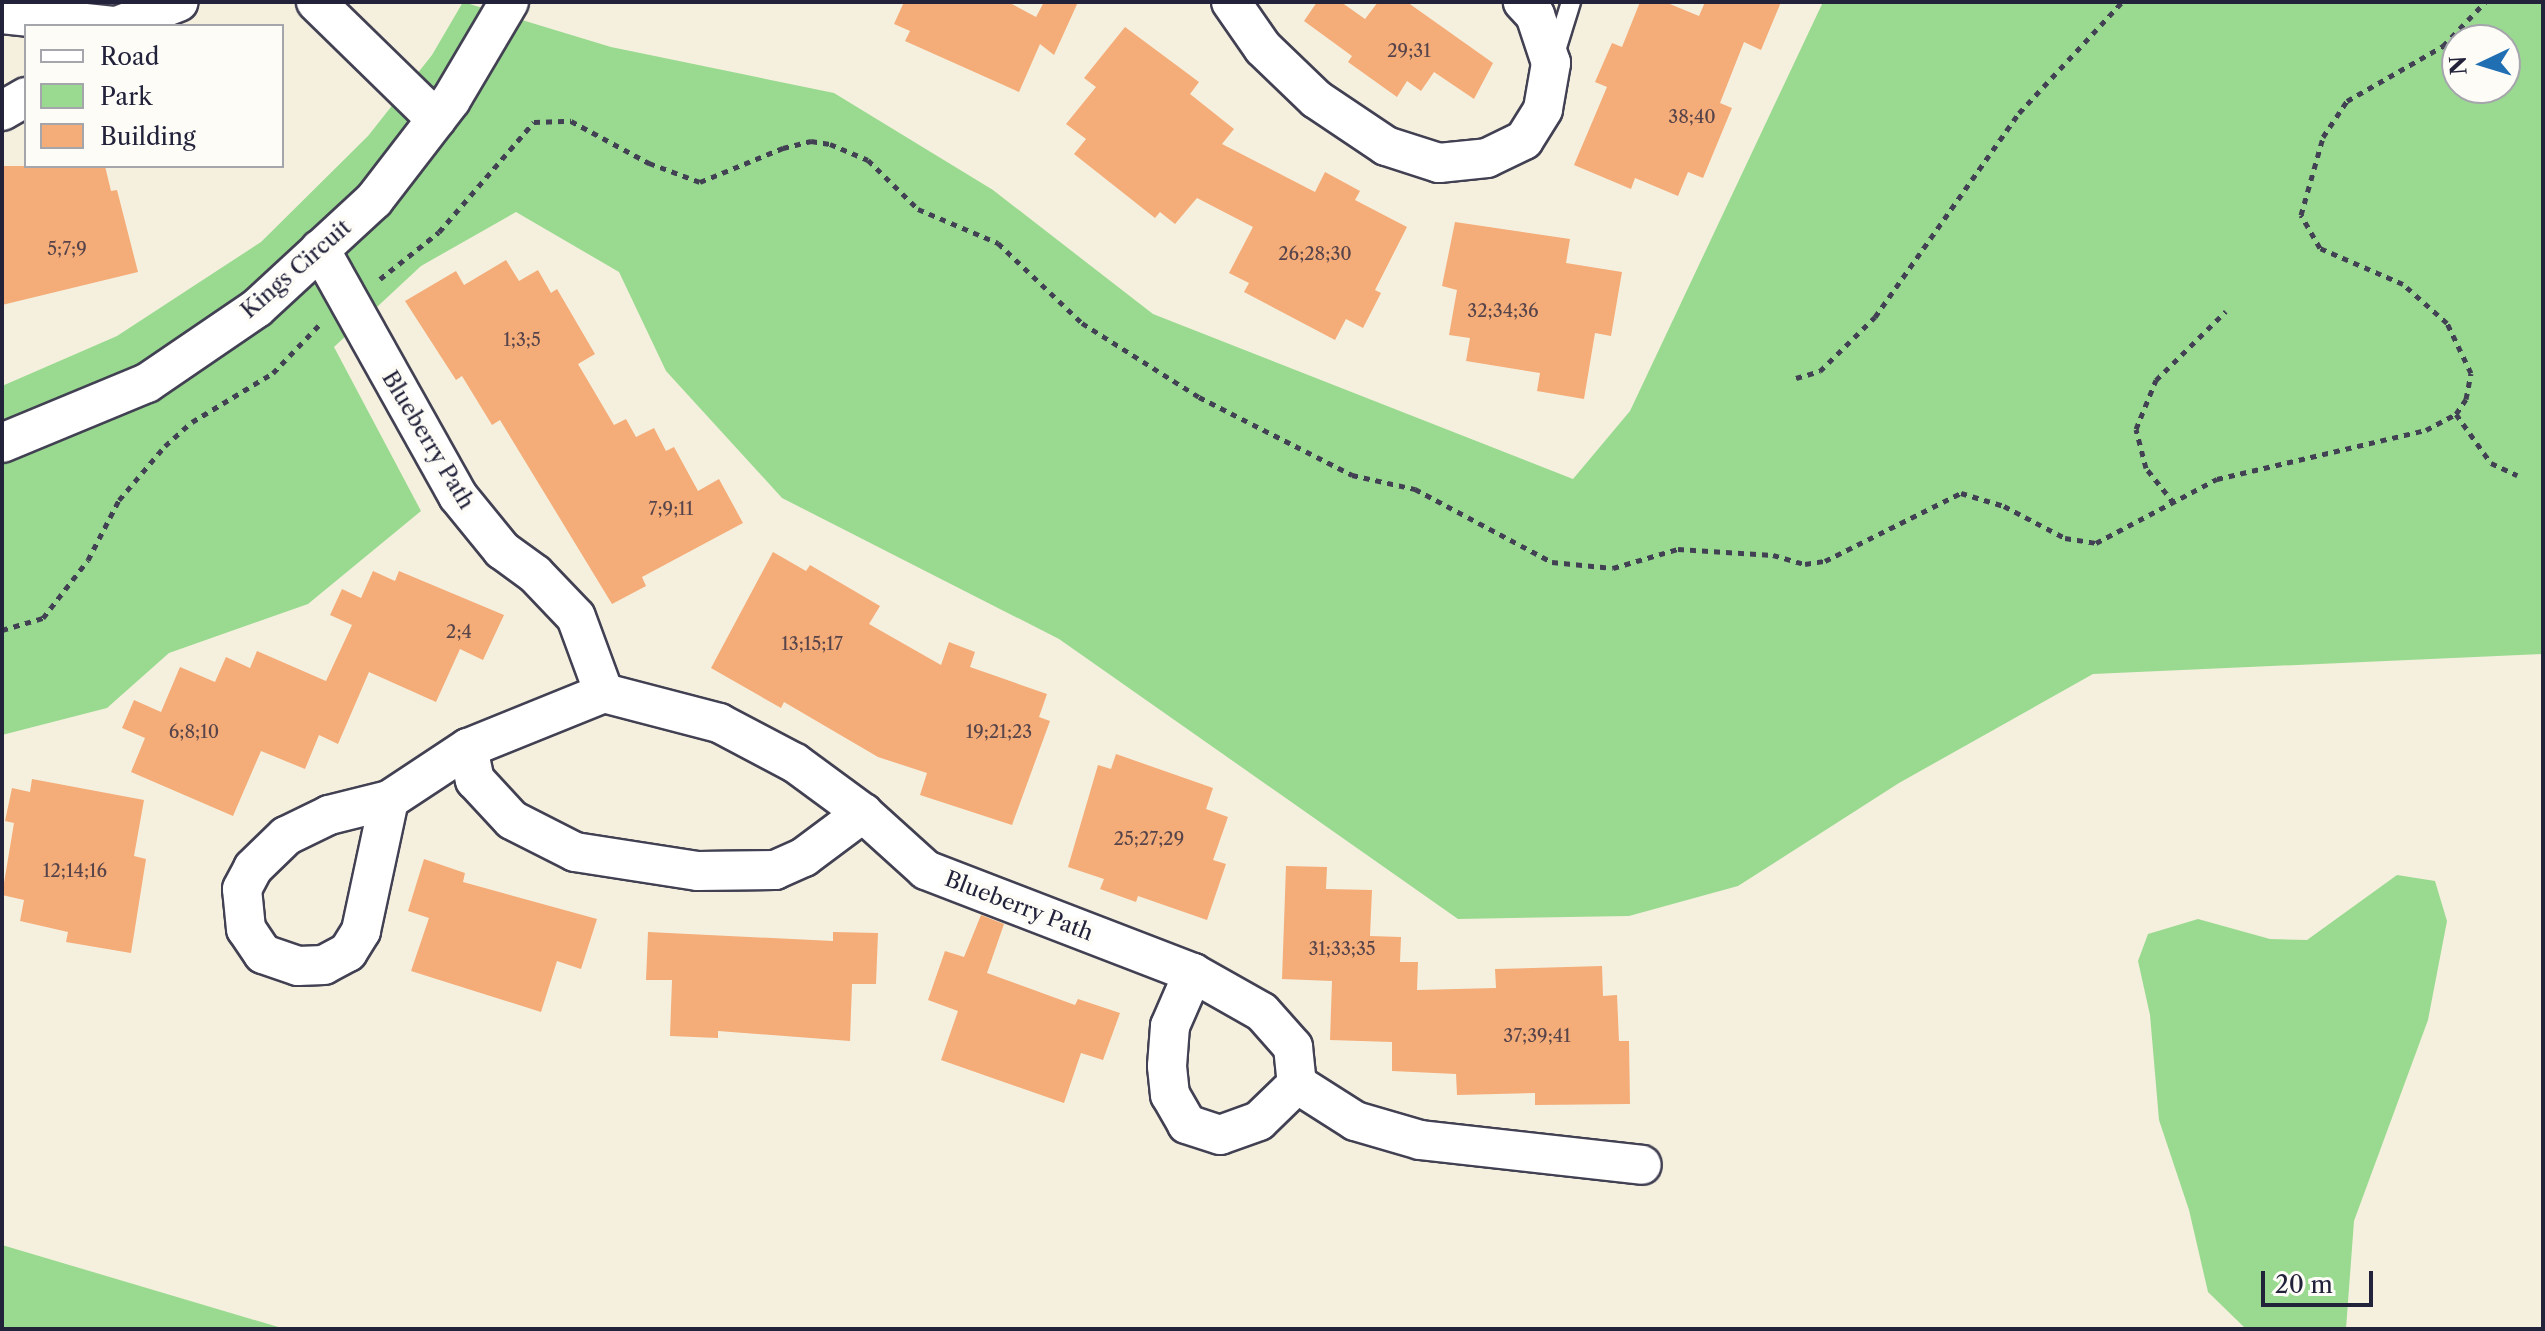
<!DOCTYPE html>
<html>
<head>
<meta charset="utf-8">
<style>
  body { margin:0 }
  #map { position:relative; width:2545px; height:1331px; overflow:hidden; background:#f5f0de; font-family:"Libre Caslon Text",serif }
  div>[style] { position:absolute }
  [style*='--x'] { left:calc(var(--x)*1px); top:calc(var(--y)*1px); width:calc(var(--w)*1px); rotate:calc(var(--a)*1deg) }
  .green>* { inset:0; background:#9ada90 }
  .building>* { inset:0; background:#f4ac78 }
  .path>* { height:5px; margin-top:-2.5px; transform-origin:0; background:repeating-linear-gradient(90deg,#424153 0 6px,transparent 0 12px) }
  .roads { filter:drop-shadow(2px 0 #424153) drop-shadow(-2px 0 #424153) drop-shadow(0 2px #424153) drop-shadow(0 -2px #424153) }
  .lane>* { height:18px; margin:-9px; padding:0 9px; transform-origin:9px; border-radius:9px; background:#fff }
  .street>* { height:38px; margin:-19px; padding:0 19px; transform-origin:19px; border-radius:19px; background:#fff }
  span { translate:-50% -50%; white-space:nowrap; text-align:center; line-height:1.15; -webkit-text-stroke:8px #fdfcf7; paint-order:stroke }
  .number-label { font-size:18px; color:#56444a }
  .number-label span { -webkit-text-stroke-width:0 }
  .street-label { font-size:22px; color:#22223b }
  .frame { position:absolute; inset:0; border:4px solid #22223b; pointer-events:none }
  .legend { position:absolute; left:24px; top:24px; width:260px; height:144px; box-sizing:border-box; background:#fdfcf7; border:2px solid #a5a5ac; margin:0; padding:10px 14px; list-style:none; font-size:24px; color:#22223b }
  .legend li { display:flex; align-items:center; gap:16px; height:40px }
  .legend b { width:40px; border:2px solid #a5a5ac }
  .north { position:absolute; left:2441px; top:24px; width:80px; height:80px; box-sizing:border-box; background:#fdfcf7; border:2px solid #a5a5ac; border-radius:50%; rotate:266deg; font-size:22px; font-weight:700; line-height:32px; text-align:center; color:#22223b }
  .north::after { content:''; display:block; margin:auto; width:28px; height:36px; background:#1f6fb2; clip-path:polygon(50% 0,100% 100%,50% 72%,0 100%) }
  .scale { position:absolute; left:2261px; top:1271px; width:112px; height:36px; box-sizing:border-box; border:4px solid #22223b; border-top:0; padding-left:10px; font-size:24px; line-height:28px; white-space:nowrap; color:#22223b; -webkit-text-stroke:6px #fdfcf7; paint-order:stroke }
</style>
</head>
<body>
<div id="map">
  <div class="green">
    <i style="clip-path:polygon(evenodd,463px 2px,611px 47px,834px 93px,993px 190px,1153px 314px,1573px 479px,1630px 411px,1823px 2px,2543px 2px,2543px 654px,2093px 674px,1899px 783px,1738px 886px,1629px 916px,1458px 919px,1059px 639px,782px 498px,666px 371px,619px 272px,516px 212px,421px 266px,334px 347px,421px 511px,308px 604px,169px 653px,107px 708px,2px 735px,2px 386px,117px 336px,261px 242px,368px 136px,432px 55px,463px 2px,2457px 40px,2505px 40px,2505px 88px,2457px 88px,2457px 40px)"></i>
    <i style="clip-path:polygon(2397px 875px,2435px 881px,2447px 921px,2428px 1020px,2354px 1221px,2346px 1329px,2246px 1329px,2208px 1292px,2189px 1210px,2159px 1120px,2150px 1015px,2138px 961px,2148px 934px,2198px 919px,2270px 939px,2307px 940px)"></i>
    <i style="clip-path:polygon(2px 1245px,285px 1329px,2px 1329px)"></i>
  </div>
  <div class="building">
    <i style="clip-path:polygon(904px 2px,1008px 2px,1036px 17px,1044px 2px,1078px 2px,1054px 55px,1040px 44px,1019px 92px,905px 41px,910px 31px,894px 24px)"></i>
    <i style="clip-path:polygon(1317px 2px,1341px 2px,1365px 19px,1378px 2px,1407px 2px,1493px 63px,1474px 99px,1434px 72px,1421px 91px,1407px 81px,1397px 97px,1348px 62px,1352px 56px,1304px 21px)"></i>
    <i style="clip-path:polygon(1640px 2px,1665px 2px,1699px 16px,1705px 2px,1781px 2px,1761px 50px,1744px 42px,1720px 103px,1732px 108px,1703px 178px,1688px 172px,1678px 196px,1635px 178px,1631px 189px,1574px 165px,1607px 87px,1595px 82px,1612px 43px,1622px 47px)"></i>
    <i style="clip-path:polygon(1125px 27px,1199px 82px,1190px 94px,1234px 129px,1222px 144px,1315px 192px,1325px 172px,1360px 191px,1355px 200px,1407px 227px,1375px 290px,1381px 293px,1363px 328px,1346px 319px,1335px 340px,1244px 292px,1249px 283px,1229px 273px,1253px 227px,1197px 198px,1175px 224px,1160px 212px,1155px 218px,1074px 154px,1086px 139px,1066px 124px,1096px 87px,1084px 78px)"></i>
    <i style="clip-path:polygon(2px 166px,105px 166px,111px 191px,117px 190px,138px 272px,2px 305px)"></i>
    <i style="clip-path:polygon(1455px 222px,1570px 239px,1566px 263px,1622px 272px,1611px 336px,1595px 333px,1584px 399px,1537px 391px,1540px 373px,1466px 361px,1470px 338px,1449px 335px,1457px 290px,1442px 286px)"></i>
    <i style="clip-path:polygon(506px 260px,519px 281px,538px 270px,551px 293px,557px 289px,595px 354px,578px 364px,614px 425px,626px 419px,636px 437px,654px 428px,666px 451px,674px 447px,698px 491px,719px 479px,743px 523px,642px 577px,646px 586px,612px 604px,500px 420px,492px 425px,462px 376px,456px 380px,405px 301px,456px 271px,464px 285px)"></i>
    <i style="clip-path:polygon(773px 552px,806px 571px,810px 565px,880px 606px,869px 624px,941px 665px,949px 642px,975px 652px,970px 667px,1047px 694px,1039px 717px,1050px 721px,1012px 825px,920px 795px,927px 773px,878px 757px,784px 702px,781px 708px,711px 668px)"></i>
    <i style="clip-path:polygon(373px 571px,395px 581px,399px 571px,504px 615px,483px 660px,460px 649px,436px 702px,369px 672px,338px 744px,319px 735px,305px 769px,261px 751px,233px 816px,131px 772px,145px 738px,122px 728px,134px 700px,161px 712px,180px 667px,215px 682px,226px 657px,250px 668px,257px 651px,326px 681px,352px 625px,330px 615px,342px 589px,361px 598px)"></i>
    <i style="clip-path:polygon(1116px 754px,1213px 788px,1206px 809px,1228px 817px,1213px 860px,1226px 864px,1207px 920px,1138px 896px,1136px 902px,1100px 889px,1104px 879px,1068px 867px,1098px 765px,1111px 769px)"></i>
    <i style="clip-path:polygon(32px 779px,144px 800px,134px 856px,146px 859px,131px 953px,66px 942px,68px 932px,20px 921px,24px 900px,2px 895px,14px 823px,5px 821px,12px 788px,30px 792px)"></i>
    <i style="clip-path:polygon(424px 859px,465px 873px,463px 882px,597px 919px,581px 969px,557px 961px,541px 1012px,411px 971px,429px 918px,408px 911px)"></i>
    <i style="clip-path:polygon(1286px 866px,1327px 867px,1326px 889px,1372px 890px,1370px 936px,1401px 937px,1400px 962px,1418px 962px,1417px 990px,1496px 988px,1495px 969px,1602px 966px,1603px 996px,1617px 995px,1619px 1041px,1629px 1041px,1630px 1104px,1535px 1105px,1535px 1093px,1457px 1095px,1456px 1074px,1392px 1071px,1392px 1042px,1330px 1040px,1332px 981px,1282px 979px)"></i>
    <i style="clip-path:polygon(981px 915px,1004px 924px,987px 973px,1075px 1005px,1078px 999px,1120px 1013px,1103px 1060px,1081px 1053px,1064px 1103px,941px 1060px,958px 1011px,928px 1000px,945px 951px,964px 957px)"></i>
    <i style="clip-path:polygon(648px 932px,833px 941px,833px 932px,878px 933px,876px 984px,852px 984px,850px 1041px,718px 1031px,718px 1038px,670px 1036px,672px 980px,646px 980px)"></i>
  </div>
  <div class="path">
    <i style="--x:380;--y:279;--w:75;--a:-38.5"></i>
    <i style="--x:439;--y:232;--w:145;--a:-49.2"></i>
    <i style="--x:534;--y:122;--w:37;--a:-2"></i>
    <i style="--x:571;--y:121;--w:89;--a:28.3"></i>
    <i style="--x:649;--y:163;--w:54;--a:20.4"></i>
    <i style="--x:700;--y:182;--w:90;--a:-22.3"></i>
    <i style="--x:783;--y:148;--w:29;--a:-14"></i>
    <i style="--x:811;--y:141;--w:19;--a:9"></i>
    <i style="--x:830;--y:144;--w:41;--a:22.8"></i>
    <i style="--x:868;--y:160;--w:70;--a:44.4"></i>
    <i style="--x:918;--y:209;--w:87;--a:23"></i>
    <i style="--x:998;--y:243;--w:116;--a:43.6"></i>
    <i style="--x:1082;--y:323;--w:138;--a:32.3"></i>
    <i style="--x:1199;--y:397;--w:172;--a:27"></i>
    <i style="--x:1352;--y:475;--w:65;--a:12.5"></i>
    <i style="--x:1415;--y:489;--w:155;--a:28.1"></i>
    <i style="--x:1552;--y:562;--w:61;--a:5.6"></i>
    <i style="--x:1613;--y:568;--w:68;--a:-16.3"></i>
    <i style="--x:1678;--y:549;--w:95;--a:3.6"></i>
    <i style="--x:1773;--y:555;--w:33;--a:16"></i>
    <i style="--x:1805;--y:564;--w:20;--a:-9"></i>
    <i style="--x:1825;--y:561;--w:152;--a:-26.6"></i>
    <i style="--x:1961;--y:493;--w:45;--a:16.8"></i>
    <i style="--x:2004;--y:506;--w:69;--a:27.7"></i>
    <i style="--x:2065;--y:538;--w:31;--a:9"></i>
    <i style="--x:2096;--y:543;--w:137;--a:-27.9"></i>
    <i style="--x:2217;--y:479;--w:215;--a:-13.2"></i>
    <i style="--x:2426;--y:430;--w:34;--a:-28"></i>
    <i style="--x:2456;--y:414;--w:18;--a:-56"></i>
    <i style="--x:2466;--y:399;--w:26;--a:-79"></i>
    <i style="--x:2471;--y:373;--w:55;--a:-115.6"></i>
    <i style="--x:2447;--y:323;--w:59;--a:-138.4"></i>
    <i style="--x:2403;--y:284;--w:90;--a:-156.6"></i>
    <i style="--x:2320;--y:248;--w:38;--a:-120"></i>
    <i style="--x:2301;--y:215;--w:81;--a:-74.2"></i>
    <i style="--x:2323;--y:137;--w:43;--a:-56.3"></i>
    <i style="--x:2347;--y:101;--w:111;--a:-29.8"></i>
    <i style="--x:2443;--y:46;--w:61;--a:-46.3"></i>
    <i style="--x:1796;--y:378;--w:25;--a:-16"></i>
    <i style="--x:1820;--y:371;--w:77;--a:-44.5"></i>
    <i style="--x:1875;--y:317;--w:250;--a:-54.8"></i>
    <i style="--x:2019;--y:113;--w:151;--a:-47.1"></i>
    <i style="--x:2456;--y:414;--w:60;--a:54.5"></i>
    <i style="--x:2491;--y:463;--w:29;--a:25"></i>
    <i style="--x:2174;--y:503;--w:45;--a:-128.7"></i>
    <i style="--x:2146;--y:468;--w:40;--a:-104.4"></i>
    <i style="--x:2136;--y:429;--w:53;--a:-67.8"></i>
    <i style="--x:2156;--y:380;--w:98;--a:-44.6"></i>
    <i style="--x:2;--y:630;--w:43;--a:-16.3"></i>
    <i style="--x:43;--y:618;--w:73;--a:-52.2"></i>
    <i style="--x:88;--y:560;--w:68;--a:-62.7"></i>
    <i style="--x:119;--y:500;--w:71;--a:-49.6"></i>
    <i style="--x:165;--y:446;--w:36;--a:-42"></i>
    <i style="--x:192;--y:422;--w:95;--a:-31.2"></i>
    <i style="--x:273;--y:373;--w:69;--a:-46.2"></i>
  </div>
  <div class="roads">
    <div class="lane">
      <i style="--x:1554;--y:57;--w:58;--a:-72.8"></i>
    </div>
    <div class="street">
      <i style="--x:316;--y:2;--w:168;--a:44.3"></i>
      <i style="--x:1231;--y:2;--w:56;--a:55.2"></i>
      <i style="--x:1263;--y:48;--w:74;--a:43.9"></i>
      <i style="--x:1316;--y:99;--w:84;--a:33.9"></i>
      <i style="--x:1386;--y:146;--w:56;--a:17.8"></i>
      <i style="--x:1439;--y:163;--w:48;--a:-5.9"></i>
      <i style="--x:1487;--y:158;--w:41;--a:-25.9"></i>
      <i style="--x:1524;--y:140;--w:36;--a:-58"></i>
      <i style="--x:1543;--y:109;--w:47;--a:-80.1"></i>
      <i style="--x:1551;--y:63;--w:51;--a:-108.4"></i>
      <i style="--x:1535;--y:15;--w:18;--a:-133"></i>
      <i style="--x:2;--y:14;--w:114;--a:6.1"></i>
      <i style="--x:117;--y:26;--w:66;--a:-21.2"></i>
      <i style="--x:2;--y:111;--w:28;--a:-30"></i>
      <i style="--x:320;--y:249;--w:283;--a:60.8"></i>
      <i style="--x:458;--y:496;--w:70;--a:50.8"></i>
      <i style="--x:502;--y:550;--w:41;--a:36"></i>
      <i style="--x:535;--y:574;--w:59;--a:46.4"></i>
      <i style="--x:576;--y:617;--w:81;--a:69.8"></i>
      <i style="--x:2;--y:443;--w:157;--a:-22.5"></i>
      <i style="--x:147;--y:383;--w:133;--a:-34.3"></i>
      <i style="--x:257;--y:308;--w:159;--a:-42.7"></i>
      <i style="--x:374;--y:200;--w:126;--a:-52.4"></i>
      <i style="--x:451;--y:100;--w:114;--a:-59.4"></i>
      <i style="--x:468;--y:748;--w:147;--a:-22"></i>
      <i style="--x:604;--y:693;--w:119;--a:14.6"></i>
      <i style="--x:719;--y:723;--w:86;--a:27.8"></i>
      <i style="--x:795;--y:763;--w:84;--a:36.3"></i>
      <i style="--x:389;--y:800;--w:134;--a:102.1"></i>
      <i style="--x:361;--y:931;--w:25;--a:122"></i>
      <i style="--x:348;--y:952;--w:27;--a:152"></i>
      <i style="--x:324;--y:965;--w:26;--a:178"></i>
      <i style="--x:298;--y:966;--w:37;--a:-161"></i>
      <i style="--x:263;--y:954;--w:30;--a:-124"></i>
      <i style="--x:246;--y:929;--w:40;--a:-95.7"></i>
      <i style="--x:242;--y:889;--w:24;--a:-62"></i>
      <i style="--x:253;--y:868;--w:46;--a:-44.1"></i>
      <i style="--x:286;--y:836;--w:48;--a:-26"></i>
      <i style="--x:329;--y:815;--w:62;--a:-14"></i>
      <i style="--x:389;--y:800;--w:95;--a:-33.4"></i>
      <i style="--x:468;--y:748;--w:33;--a:78"></i>
      <i style="--x:475;--y:780;--w:54;--a:47.2"></i>
      <i style="--x:512;--y:820;--w:71;--a:26.9"></i>
      <i style="--x:575;--y:852;--w:124;--a:8.8"></i>
      <i style="--x:698;--y:871;--w:77;--a:-0.7"></i>
      <i style="--x:775;--y:870;--w:32;--a:-24"></i>
      <i style="--x:804;--y:857;--w:74;--a:-36.7"></i>
      <i style="--x:863;--y:813;--w:85;--a:42.1"></i>
      <i style="--x:926;--y:870;--w:286;--a:21.1"></i>
      <i style="--x:1297;--y:1084;--w:53;--a:135.8"></i>
      <i style="--x:1259;--y:1121;--w:41;--a:160.3"></i>
      <i style="--x:1220;--y:1135;--w:35;--a:-162"></i>
      <i style="--x:1187;--y:1124;--w:34;--a:-120"></i>
      <i style="--x:1170;--y:1095;--w:29;--a:-96"></i>
      <i style="--x:1167;--y:1066;--w:40;--a:-85.7"></i>
      <i style="--x:1170;--y:1026;--w:58;--a:-66.5"></i>
      <i style="--x:1193;--y:973;--w:79;--a:29.5"></i>
      <i style="--x:1262;--y:1012;--w:47;--a:48.5"></i>
      <i style="--x:1293;--y:1047;--w:37;--a:84"></i>
      <i style="--x:1297;--y:1084;--w:69;--a:32.5"></i>
      <i style="--x:1355;--y:1121;--w:68;--a:16.3"></i>
      <i style="--x:1420;--y:1140;--w:223;--a:6.4"></i>
    </div>
  </div>
  <div class="number-label">
    <span style="left:1409px;top:51px">29;31</span>
    <span style="left:1692px;top:117px">38;40</span>
    <span style="left:67px;top:249px">5;7;9</span>
    <span style="left:1315px;top:254px">26;28;30</span>
    <span style="left:1503px;top:311px">32;34;36</span>
    <span style="left:522px;top:340px">1;3;5</span>
    <span style="left:671px;top:509px">7;9;11</span>
    <span style="left:459px;top:632px">2;4</span>
    <span style="left:812px;top:644px">13;15;17</span>
    <span style="left:194px;top:732px">6;8;10</span>
    <span style="left:999px;top:732px">19;21;23</span>
    <span style="left:1149px;top:839px">25;27;29</span>
    <span style="left:75px;top:871px">12;14;16</span>
    <span style="left:1342px;top:949px">31;33;35</span>
    <span style="left:1537px;top:1036px">37;39;41</span>
  </div>
  <div class="street-label">
    <span style="left:296px;top:269px;rotate:-41deg">Kings Circuit</span>
    <span style="left:428px;top:440px;rotate:59deg">Blueberry Path</span>
    <span style="left:1019px;top:906px;rotate:21deg">Blueberry Path</span>
  </div>
  <div class="frame"></div>
  <ul class="legend">
  <li><b style="height:10px;background:#fff"></b>Road</li>
  <li><b style="height:22px;background:#9ada90"></b>Park</li>
  <li><b style="height:22px;background:#f4ac78"></b>Building</li>
  </ul>
  <div class="north">N</div>
  <div class="scale">20 m</div>
</div>
</body>
</html>
